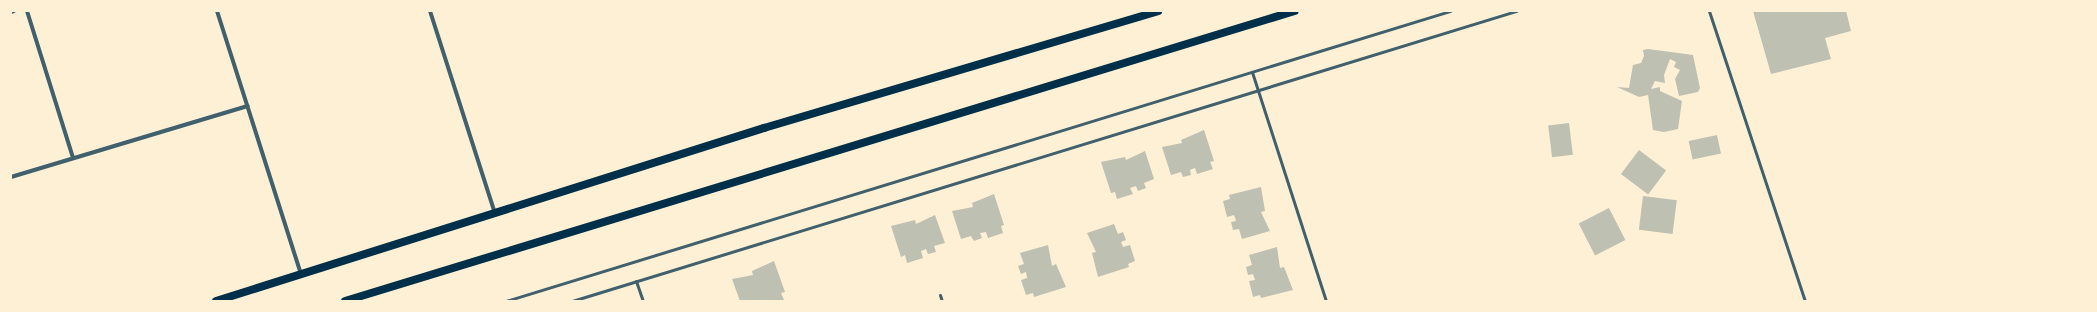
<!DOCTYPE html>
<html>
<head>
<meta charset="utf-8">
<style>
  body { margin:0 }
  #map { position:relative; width:2097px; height:312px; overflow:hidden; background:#fdf0d5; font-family:"Varela Round",sans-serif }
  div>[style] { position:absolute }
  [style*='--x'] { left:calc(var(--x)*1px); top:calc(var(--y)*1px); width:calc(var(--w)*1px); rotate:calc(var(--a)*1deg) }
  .building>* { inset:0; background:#bec0b2; transform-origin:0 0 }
  .service>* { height:3px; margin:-1.5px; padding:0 1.5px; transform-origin:1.5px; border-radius:1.5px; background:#3f606c }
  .minor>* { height:4px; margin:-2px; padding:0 2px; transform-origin:2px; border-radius:2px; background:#3f606c }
  .secondary>* { height:8px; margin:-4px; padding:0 4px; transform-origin:4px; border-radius:4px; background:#003049 }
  span { translate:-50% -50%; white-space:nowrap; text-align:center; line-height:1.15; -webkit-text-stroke:3px #fdf0d5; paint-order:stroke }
  .frame { position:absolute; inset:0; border:12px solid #fdf0d5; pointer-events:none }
</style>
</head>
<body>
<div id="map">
  <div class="building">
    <i style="clip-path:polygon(1753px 11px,1846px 11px,1851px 31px,1825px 38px,1831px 59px,1771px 74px)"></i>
    <i style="clip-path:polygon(1648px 49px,1693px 55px,1700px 88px,1698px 92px,1679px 96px,1675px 79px,1680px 70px,1674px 67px,1676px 62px,1670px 59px,1664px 75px,1665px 83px,1655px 81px,1651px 89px,1660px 87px,1660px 91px,1682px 101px,1678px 129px,1664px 132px,1653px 130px,1648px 95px,1639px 97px,1617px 87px,1629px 88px,1633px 65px,1641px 63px,1644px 56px,1643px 50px)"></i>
    <i style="left:1569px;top:123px;width:32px;height:21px;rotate:83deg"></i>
    <i style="clip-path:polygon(1204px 130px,1214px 161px,1210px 162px,1213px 169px,1197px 174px,1195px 168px,1190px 170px,1191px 175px,1183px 177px,1181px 172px,1171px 175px,1162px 147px,1182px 143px,1181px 140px)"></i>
    <i style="left:1717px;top:135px;width:19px;height:29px;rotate:78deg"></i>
    <i style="left:1639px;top:150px;width:34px;height:30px;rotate:37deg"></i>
    <i style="clip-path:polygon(1145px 151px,1154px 179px,1144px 183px,1146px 188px,1138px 191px,1136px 186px,1130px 188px,1133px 194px,1117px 199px,1115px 192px,1111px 193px,1101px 162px,1125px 157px,1126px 160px)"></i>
    <i style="clip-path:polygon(1261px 187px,1265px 211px,1261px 212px,1270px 231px,1242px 239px,1239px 229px,1233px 230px,1231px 222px,1236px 221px,1234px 215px,1227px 217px,1223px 201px,1230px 199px,1229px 195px)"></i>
    <i style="clip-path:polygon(994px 194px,1004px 225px,1001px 226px,1003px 233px,988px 238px,986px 232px,980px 233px,982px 238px,974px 241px,971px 236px,961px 239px,952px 211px,973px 207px,972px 203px)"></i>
    <i style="left:1643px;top:196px;width:34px;height:34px;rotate:7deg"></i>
    <i style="left:1609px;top:208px;width:36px;height:34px;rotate:63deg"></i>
    <i style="clip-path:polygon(935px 215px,945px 243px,934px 246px,936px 252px,928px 254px,926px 249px,921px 251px,923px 258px,907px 263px,905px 255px,901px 257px,891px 226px,915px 220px,916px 224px)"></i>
    <i style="clip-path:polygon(1114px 224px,1118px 234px,1123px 232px,1126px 240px,1121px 242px,1123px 247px,1130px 245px,1135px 261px,1128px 264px,1129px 267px,1098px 277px,1092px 253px,1096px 252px,1087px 233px)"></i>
    <i style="clip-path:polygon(1048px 245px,1052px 266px,1056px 264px,1066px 287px,1034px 297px,1033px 293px,1026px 295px,1021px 280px,1027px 278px,1026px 272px,1021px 274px,1018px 266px,1024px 264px,1020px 253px)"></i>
    <i style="clip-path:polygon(1277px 247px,1280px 268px,1284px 267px,1293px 290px,1261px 298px,1260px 295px,1253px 297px,1249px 281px,1255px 280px,1253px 274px,1248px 275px,1246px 267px,1252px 265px,1249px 255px)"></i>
    <i style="clip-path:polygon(774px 261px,785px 292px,781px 293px,784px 300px,740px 301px,732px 279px,753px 275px,752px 271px)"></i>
  </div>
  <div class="service">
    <i style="--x:1709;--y:11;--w:305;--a:71.7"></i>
    <i style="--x:1252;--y:72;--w:241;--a:72.1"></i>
    <i style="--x:636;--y:281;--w:21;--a:71"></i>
    <i style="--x:940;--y:295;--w:6;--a:72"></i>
    <i style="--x:506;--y:301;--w:988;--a:-17.08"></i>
    <i style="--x:572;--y:301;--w:988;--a:-17.08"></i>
  </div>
  <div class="minor">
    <i style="--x:27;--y:11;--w:154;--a:72.6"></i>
    <i style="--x:217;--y:11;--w:276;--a:72.3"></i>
    <i style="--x:430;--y:11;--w:212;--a:72.2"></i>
    <i style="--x:11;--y:12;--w:3;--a:-18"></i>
    <i style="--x:11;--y:177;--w:247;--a:-16.7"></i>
  </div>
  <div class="secondary">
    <i style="--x:216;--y:301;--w:575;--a:-17.52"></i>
    <i style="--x:764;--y:128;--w:411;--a:-16.5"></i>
    <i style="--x:345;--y:301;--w:993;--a:-16.98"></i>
  </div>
  <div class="frame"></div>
</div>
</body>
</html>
